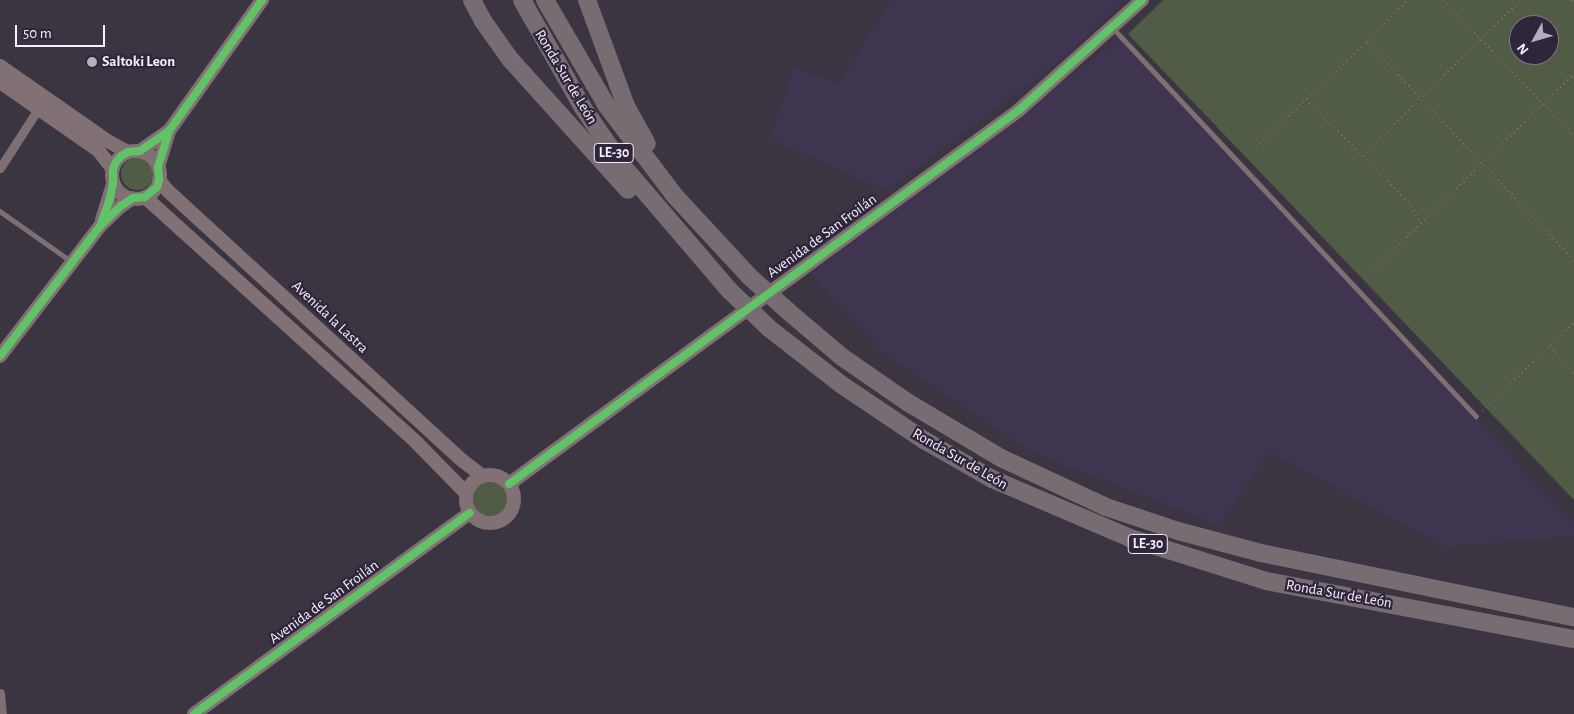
<!DOCTYPE html>
<html>
<head>
<meta charset="utf-8">
<style>
  body { margin:0 }
  #map { position:relative; width:1574px; height:714px; overflow:hidden; background:#3b3542; font-family:"Alegreya Sans",sans-serif }
  div>[style] { position:absolute }
  [style*='--x'] { left:calc(var(--x)*1px); top:calc(var(--y)*1px); width:calc(var(--w)*1px); rotate:calc(var(--a)*1deg) }
  .built>* { inset:0; background:#403550 }
  .green>* { inset:0; background:#515c46 }
  .round { border-radius:50% }
  .path>* { height:2px; margin-top:-1px; transform-origin:0; background:repeating-linear-gradient(90deg,#776e74 0 1px,transparent 0 5px) }
  .lane>* { height:4.5px; margin:-2.25px; padding:0 2.25px; transform-origin:2.25px; border-radius:2.25px; background:#7d6f72 }
  .street>* { height:9px; margin:-4.5px; padding:0 4.5px; transform-origin:4.5px; border-radius:4.5px; background:#7d6f72 }
  .secondary>* { height:14px; margin:-7px; padding:0 7px; transform-origin:7px; border-radius:7px; background:#817175 }
  .secondary>.ring { margin:-7px; padding:0; box-sizing:content-box; background:none; border:14px solid #817175; border-radius:50% }
  .highway>* { height:18px; margin:-9px; padding:0 9px; transform-origin:9px; border-radius:9px; background:#776c72 }
  .highway-bridge>* { height:18px; margin:-9px; padding:0 9px; transform-origin:9px; border-radius:9px; background:#776c72 }
  .cycleway>* { height:8px; margin:-4px; padding:0 4px; transform-origin:4px; border-radius:4px; background:#61c268 }
  .dots>* { width:14px; height:14px; translate:-50% -50%; box-sizing:border-box; border:2px solid #2f263c; border-radius:50% }
  span { translate:-50% -50%; white-space:nowrap; text-align:center; line-height:1.15; -webkit-text-stroke:4.5px #2f263c; paint-order:stroke }
  .shield-label span { padding:1px 4px; background:#2f263c; border:1px solid; border-radius:4px; -webkit-text-stroke-width:0 }
  .shield-label { font-size:14px; color:#f5f0ff; font-weight:700 }
  .poi-label { font-size:15px; color:#f5f0ff; font-weight:700 }
  .left { translate:0 -50%; text-align:left }
  .street-label { font-size:15px; color:#f5f0ff }
  .north { position:absolute; left:1509px; top:15px; width:50px; height:50px; box-sizing:border-box; background:#2f263c; border:1px solid #7e778a; border-radius:50%; rotate:231deg; font-size:14px; font-weight:700; line-height:20px; text-align:center; color:#f5f0ff }
  .north::after { content:''; display:block; margin:auto; width:18px; height:22px; background:#b4afbd; clip-path:polygon(50% 0,100% 100%,50% 72%,0 100%) }
  .scale { position:absolute; left:15px; top:25px; width:90px; height:22px; box-sizing:border-box; border:2px solid #f5f0ff; border-top:0; padding-left:6px; font-size:15px; line-height:18px; white-space:nowrap; color:#f5f0ff; -webkit-text-stroke:4px #2f263c; paint-order:stroke }
</style>
</head>
<body>
<div id="map">
  <div class="built">
    <i style="clip-path:polygon(891px 0,1124px 0,1067px 55px,887px 191px,770px 139px,794px 68px,839px 83px)"></i>
    <i style="clip-path:polygon(1122px 37px,1574px 525px,1574px 536px,1445px 547px,1270px 452px,1219px 525px,1031px 452px,881px 351px,811px 274px)"></i>
  </div>
  <div class="green">
    <i style="clip-path:polygon(evenodd,1163px 0,1574px 0,1574px 500px,1128px 34px,1163px 0,1519px 25px,1549px 25px,1549px 55px,1519px 55px,1519px 25px)"></i>
    <i class="round" style="left:121px;top:158px;width:32px;height:32px"></i>
    <i class="round" style="left:472px;top:481px;width:36px;height:36px"></i>
  </div>
  <div class="path">
    <i style="--x:1443;--y:0;--w:189;--a:46.1"></i>
    <i style="--x:1572;--y:0;--w:4;--a:56"></i>
    <i style="--x:1367;--y:42;--w:301;--a:46.5"></i>
    <i style="--x:1306;--y:99;--w:145;--a:45.3"></i>
    <i style="--x:1408;--y:202;--w:24;--a:60"></i>
    <i style="--x:1256;--y:147;--w:153;--a:-43.4"></i>
    <i style="--x:1367;--y:42;--w:58;--a:-46.4"></i>
    <i style="--x:1362;--y:156;--w:223;--a:-44.5"></i>
    <i style="--x:1374;--y:269;--w:279;--a:-44.3"></i>
    <i style="--x:1549;--y:347;--w:37;--a:47"></i>
    <i style="--x:1482;--y:411;--w:127;--a:-43.7"></i>
  </div>
  <div class="lane">
    <i style="--x:1114;--y:29;--w:530;--a:46.91"></i>
    <i style="--x:0;--y:211;--w:87;--a:35.2"></i>
  </div>
  <div class="street">
    <i style="--x:0;--y:168;--w:70;--a:-57.2"></i>
    <i style="--x:0;--y:693;--w:21;--a:85"></i>
  </div>
  <div class="secondary">
    <i style="--x:0;--y:66;--w:129;--a:34.9"></i>
    <i style="--x:106;--y:140;--w:25;--a:29"></i>
    <i style="--x:0;--y:82;--w:119;--a:34.8"></i>
    <i style="--x:98;--y:150;--w:24;--a:52"></i>
    <i style="--x:140;--y:151;--w:35;--a:-35"></i>
    <i class="ring" style="left:112px;top:151px;width:34px;height:34px"></i>
    <i style="--x:158;--y:167;--w:38;--a:-73"></i>
    <i style="--x:169;--y:131;--w:161;--a:-54.6"></i>
    <i style="--x:159;--y:180;--w:14;--a:51"></i>
    <i style="--x:168;--y:191;--w:400;--a:42.5"></i>
    <i style="--x:463;--y:461;--w:24;--a:38"></i>
    <i style="--x:145;--y:197;--w:367;--a:42.1"></i>
    <i style="--x:417;--y:443;--w:70;--a:45.6"></i>
    <i style="--x:102;--y:220;--w:39;--a:-73"></i>
    <i style="--x:0;--y:356;--w:164;--a:-52.4"></i>
    <i style="--x:100;--y:226;--w:29;--a:-44"></i>
    <i style="--x:121;--y:206;--w:14;--a:-34"></i>
    <i class="ring" style="left:466px;top:475px;width:34px;height:34px"></i>
    <i style="--x:509;--y:484;--w:632;--a:-36.25"></i>
    <i style="--x:1019;--y:110;--w:165;--a:-41.8"></i>
    <i style="--x:194;--y:714;--w:341;--a:-36.1"></i>
  </div>
  <div class="highway">
    <i style="--x:472;--y:0;--w:24;--a:62"></i>
    <i style="--x:483;--y:21;--w:47;--a:54.6"></i>
    <i style="--x:510;--y:59;--w:176;--a:48"></i>
    <i style="--x:522;--y:0;--w:124;--a:60.5"></i>
    <i style="--x:583;--y:108;--w:69;--a:55.6"></i>
    <i style="--x:622;--y:165;--w:165;--a:49.4"></i>
    <i style="--x:545;--y:0;--w:123;--a:59.7"></i>
    <i style="--x:607;--y:106;--w:111;--a:53"></i>
    <i style="--x:674;--y:195;--w:112;--a:47.2"></i>
    <i style="--x:587;--y:0;--w:113;--a:69.8"></i>
    <i style="--x:626;--y:106;--w:43;--a:61.1"></i>
    <i style="--x:789;--y:312;--w:70;--a:40.3"></i>
    <i style="--x:842;--y:357;--w:79;--a:34.7"></i>
    <i style="--x:907;--y:402;--w:109;--a:30.8"></i>
    <i style="--x:1001;--y:458;--w:116;--a:25"></i>
    <i style="--x:1106;--y:507;--w:76;--a:18.4"></i>
    <i style="--x:1178;--y:531;--w:86;--a:14.8"></i>
    <i style="--x:1261;--y:553;--w:319;--a:11.6"></i>
    <i style="--x:770;--y:329;--w:91;--a:37.9"></i>
    <i style="--x:842;--y:385;--w:99;--a:33.9"></i>
    <i style="--x:924;--y:440;--w:78;--a:29.8"></i>
    <i style="--x:992;--y:479;--w:150;--a:23.1"></i>
    <i style="--x:1130;--y:538;--w:143;--a:17.5"></i>
    <i style="--x:1266;--y:581;--w:313;--a:10.7"></i>
  </div>
  <div class="highway-bridge">
    <i style="--x:750;--y:277;--w:52;--a:41.9"></i>
    <i style="--x:729;--y:290;--w:57;--a:43.6"></i>
  </div>
  <div class="cycleway">
    <i style="--x:102;--y:221;--w:20;--a:-70"></i>
    <i style="--x:109;--y:202;--w:19;--a:-78"></i>
    <i style="--x:113;--y:183;--w:14;--a:-90"></i>
    <i style="--x:113;--y:169;--w:8;--a:-67"></i>
    <i style="--x:116;--y:162;--w:8;--a:-50"></i>
    <i style="--x:121;--y:156;--w:8;--a:-30"></i>
    <i style="--x:128;--y:152;--w:12;--a:-5"></i>
    <i style="--x:140;--y:151;--w:35;--a:-35"></i>
    <i style="--x:0;--y:356;--w:164;--a:-52.4"></i>
    <i style="--x:100;--y:226;--w:29;--a:-44"></i>
    <i style="--x:121;--y:206;--w:14;--a:-34"></i>
    <i style="--x:133;--y:198;--w:12;--a:-5"></i>
    <i style="--x:145;--y:197;--w:16;--a:-40"></i>
    <i style="--x:157;--y:187;--w:7;--a:-74"></i>
    <i style="--x:159;--y:180;--w:13;--a:-94"></i>
    <i style="--x:158;--y:167;--w:38;--a:-73"></i>
    <i style="--x:169;--y:131;--w:161;--a:-54.6"></i>
    <i style="--x:509;--y:484;--w:632;--a:-36.25"></i>
    <i style="--x:1019;--y:110;--w:165;--a:-41.8"></i>
    <i style="--x:194;--y:714;--w:341;--a:-36.1"></i>
  </div>
  <div class="dots">
    <i style="left:92px;top:62px;background:#b4afbd"></i>
  </div>
  <div class="shield-label">
    <span style="left:614px;top:153px">LE-30</span>
    <span style="left:1148px;top:544px">LE-30</span>
  </div>
  <div class="poi-label">
    <span class="left" style="left:102px;top:62px">Saltoki Leon</span>
  </div>
  <div class="street-label">
    <span style="left:566px;top:77px;rotate:59deg">Ronda Sur de León</span>
    <span style="left:822px;top:236px;rotate:-36deg">Avenida de San Froilán</span>
    <span style="left:330px;top:317px;rotate:43deg">Avenida la Lastra</span>
    <span style="left:960px;top:459px;rotate:30deg">Ronda Sur de León</span>
    <span style="left:1339px;top:594px;rotate:10deg">Ronda Sur de León</span>
    <span style="left:324px;top:602px;rotate:-36deg">Avenida de San Froilán</span>
  </div>
  <div class="north">N</div>
  <div class="scale">50 m</div>
</div>
</body>
</html>
